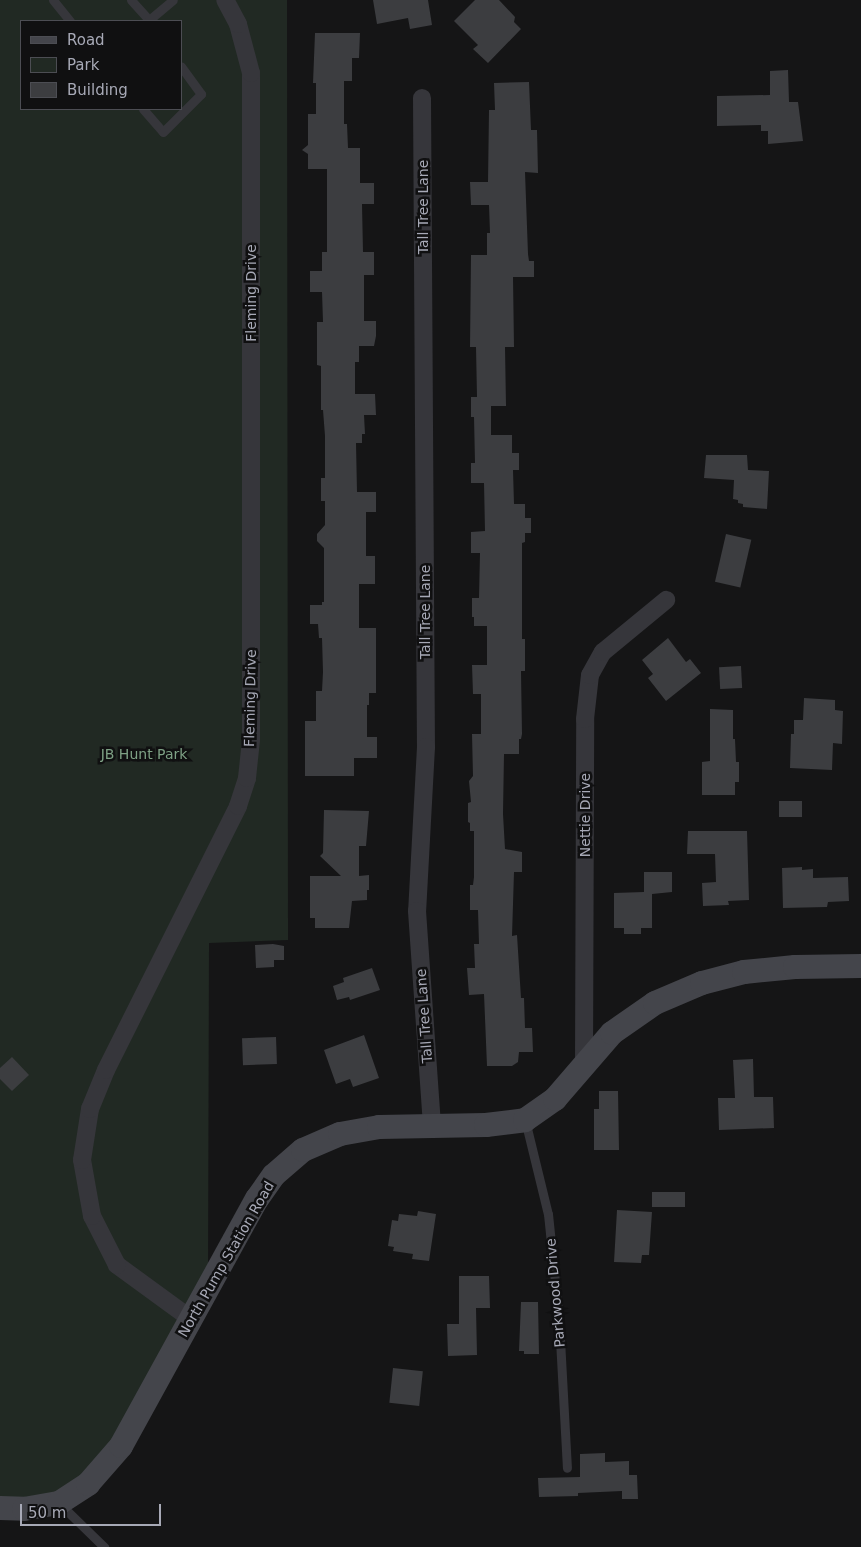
<!DOCTYPE html>
<html>
<head>
<meta charset="utf-8">
<style>
  body { margin:0 }
  #map { position:relative; width:861px; height:1547px; overflow:hidden; background:#151516; font-family:"DejaVu Sans",sans-serif }
  div>[style] { position:absolute }
  [style*='--x'] { left:calc(var(--x)*1px); top:calc(var(--y)*1px); width:calc(var(--w)*1px); rotate:calc(var(--a)*1deg) }
  .green>* { inset:0; background:#212923 }
  .building>* { inset:0; background:#3c3d40; transform-origin:0 0 }
  .lane>* { height:9px; margin:-4.5px; padding:0 4.5px; transform-origin:4.5px; border-radius:4.5px; background:#36363b }
  .street>* { height:18px; margin:-9px; padding:0 9px; transform-origin:9px; border-radius:9px; background:#36363b }
  .secondary>* { height:24px; margin:-12px; padding:0 12px; transform-origin:12px; border-radius:12px; background:#44454b }
  span { translate:-50% -50%; white-space:nowrap; text-align:center; line-height:1.15; -webkit-text-stroke:5px #101011; paint-order:stroke }
  .street-label { font-size:14px; color:#a7a9b6 }
  .park-label { font-size:14px; color:#7ea185 }
  .legend { position:absolute; left:20px; top:20px; width:162px; height:90px; box-sizing:border-box; background:#101011; border:1px solid #4c4d53; margin:0; padding:6px 9px; list-style:none; font-size:15px; color:#a7a9b6 }
  .legend li { display:flex; align-items:center; gap:10px; height:25px }
  .legend b { width:25px; border:1px solid #4c4d53 }
  .scale { position:absolute; left:20px; top:1504px; width:141px; height:22px; box-sizing:border-box; border:2px solid #a7a9b6; border-top:0; padding-left:6px; font-size:15px; line-height:18px; white-space:nowrap; color:#a7a9b6; -webkit-text-stroke:4px #101011; paint-order:stroke }
</style>
</head>
<body>
<div id="map">
  <div class="green">
    <i style="clip-path:polygon(evenodd,0 0,287px 0,288px 940px,209px 943px,208px 1287px,88px 1484px,0 1508px,0 0,21px 21px,181px 21px,181px 109px,21px 109px,21px 21px)"></i>
  </div>
  <div class="building">
    <i style="clip-path:polygon(373px 0,428px 0,432px 25px,410px 29px,408px 18px,377px 24px)"></i>
    <i style="clip-path:polygon(475px 0,499px 0,515px 17px,514px 22px,521px 29px,488px 63px,473px 49px,478px 45px,454px 21px)"></i>
    <i style="clip-path:polygon(315px 33px,360px 33px,359px 58px,352px 58px,352px 81px,344px 81px,344px 124px,347px 124px,348px 148px,360px 148px,360px 183px,374px 183px,374px 204px,362px 204px,363px 252px,374px 252px,374px 275px,364px 275px,364px 321px,376px 321px,376px 336px,374px 346px,359px 346px,359px 362px,355px 362px,355px 394px,375px 394px,376px 415px,364px 415px,365px 434px,362px 434px,362px 443px,356px 443px,357px 492px,376px 492px,376px 512px,366px 512px,366px 556px,375px 556px,375px 584px,359px 584px,359px 628px,376px 628px,376px 693px,369px 693px,369px 705px,367px 705px,367px 737px,377px 737px,377px 758px,354px 758px,354px 776px,305px 776px,305px 721px,316px 721px,316px 691px,322px 691px,323px 672px,322px 638px,319px 638px,318px 624px,310px 624px,310px 605px,322px 605px,322px 602px,324px 602px,324px 548px,317px 541px,317px 534px,325px 525px,325px 501px,321px 501px,321px 478px,325px 478px,325px 436px,323px 410px,321px 410px,321px 366px,317px 365px,317px 322px,323px 322px,322px 292px,310px 292px,310px 271px,322px 271px,322px 252px,327px 252px,327px 169px,308px 169px,308px 154px,302px 150px,308px 145px,308px 114px,316px 114px,316px 83px,313px 83px)"></i>
    <i style="clip-path:polygon(788px 70px,789px 102px,798px 102px,803px 141px,768px 144px,768px 131px,761px 131px,761px 125px,717px 126px,717px 96px,770px 95px,770px 71px)"></i>
    <i style="clip-path:polygon(529px 82px,531px 130px,537px 130px,538px 173px,525px 172px,528px 254px,529px 261px,534px 261px,534px 277px,513px 277px,514px 347px,505px 347px,506px 406px,491px 406px,491px 435px,512px 435px,512px 453px,519px 453px,519px 470px,513px 470px,514px 504px,525px 504px,525px 518px,531px 518px,531px 533px,525px 533px,525px 542px,522px 543px,522px 639px,525px 639px,525px 671px,521px 671px,522px 734px,521px 739px,519px 739px,519px 754px,504px 754px,503px 814px,505px 849px,522px 852px,522px 872px,514px 872px,512px 936px,517px 935px,521px 998px,524px 998px,525px 1028px,532px 1028px,533px 1052px,519px 1052px,518px 1062px,512px 1066px,487px 1066px,484px 994px,469px 995px,467px 968px,475px 968px,474px 944px,479px 944px,478px 910px,470px 910px,470px 885px,473px 885px,474px 877px,474px 831px,470px 831px,470px 823px,468px 822px,468px 803px,471px 802px,469px 781px,473px 776px,472px 734px,481px 734px,481px 694px,473px 694px,472px 665px,487px 665px,487px 626px,474px 626px,474px 617px,472px 617px,472px 598px,479px 598px,480px 553px,471px 553px,471px 532px,485px 531px,484px 483px,471px 483px,471px 463px,475px 463px,474px 417px,471px 417px,471px 397px,477px 397px,476px 347px,470px 347px,471px 255px,487px 255px,487px 233px,490px 233px,489px 205px,471px 205px,470px 182px,488px 182px,489px 110px,495px 110px,494px 83px)"></i>
    <i style="clip-path:polygon(706px 455px,747px 455px,748px 470px,769px 471px,767px 509px,743px 507px,743px 504px,738px 503px,738px 500px,733px 499px,734px 480px,704px 478px)"></i>
    <i style="left:726px;top:534px;width:26px;height:49px;rotate:13deg"></i>
    <i style="clip-path:polygon(668px 638px,686px 662px,690px 659px,701px 673px,666px 701px,648px 678px,653px 674px,642px 660px)"></i>
    <i style="left:741px;top:666px;width:22px;height:22px;rotate:87deg"></i>
    <i style="clip-path:polygon(804px 698px,835px 700px,835px 710px,843px 711px,842px 744px,833px 743px,832px 770px,790px 768px,791px 734px,794px 734px,794px 720px,803px 720px)"></i>
    <i style="clip-path:polygon(710px 709px,733px 710px,733px 739px,735px 739px,736px 762px,739px 762px,739px 782px,735px 782px,735px 795px,702px 795px,702px 762px,710px 761px)"></i>
    <i style="left:779px;top:801px;width:23px;height:16px"></i>
    <i style="clip-path:polygon(324px 810px,369px 811px,366px 846px,359px 846px,359px 876px,369px 875px,369px 890px,367px 890px,367px 900px,352px 901px,349px 928px,315px 928px,315px 918px,310px 918px,310px 876px,341px 876px,320px 856px,323px 853px)"></i>
    <i style="clip-path:polygon(688px 831px,747px 831px,749px 900px,728px 901px,729px 905px,703px 906px,702px 883px,716px 882px,715px 854px,687px 854px)"></i>
    <i style="clip-path:polygon(802px 867px,802px 870px,813px 869px,813px 878px,848px 877px,849px 901px,828px 902px,827px 907px,783px 908px,782px 868px)"></i>
    <i style="clip-path:polygon(644px 872px,672px 872px,672px 892px,652px 894px,652px 928px,641px 928px,641px 934px,624px 934px,624px 928px,614px 928px,614px 893px,644px 892px)"></i>
    <i style="clip-path:polygon(273px 944px,284px 946px,284px 960px,274px 960px,274px 967px,256px 968px,255px 945px)"></i>
    <i style="clip-path:polygon(372px 968px,380px 990px,350px 1000px,349px 997px,337px 1000px,333px 986px,344px 982px,343px 978px)"></i>
    <i style="clip-path:polygon(364px 1035px,379px 1078px,353px 1087px,350px 1079px,336px 1084px,324px 1050px)"></i>
    <i style="left:276px;top:1037px;width:27px;height:34px;rotate:88deg"></i>
    <i style="clip-path:polygon(12px 1057px,29px 1075px,12px 1091px,0 1079px,0 1068px)"></i>
    <i style="clip-path:polygon(753px 1059px,754px 1097px,773px 1097px,774px 1128px,719px 1130px,718px 1098px,735px 1098px,733px 1060px)"></i>
    <i style="clip-path:polygon(599px 1091px,618px 1091px,619px 1150px,594px 1150px,594px 1109px,599px 1109px)"></i>
    <i style="left:685px;top:1192px;width:15px;height:33px;rotate:90deg"></i>
    <i style="clip-path:polygon(617px 1210px,652px 1212px,649px 1255px,642px 1255px,641px 1263px,614px 1262px)"></i>
    <i style="clip-path:polygon(418px 1211px,436px 1214px,429px 1261px,412px 1259px,413px 1254px,393px 1251px,394px 1247px,388px 1246px,392px 1220px,398px 1221px,399px 1214px,417px 1216px)"></i>
    <i style="clip-path:polygon(459px 1276px,489px 1276px,490px 1308px,476px 1308px,477px 1355px,448px 1356px,447px 1324px,459px 1324px)"></i>
    <i style="clip-path:polygon(521px 1302px,538px 1302px,539px 1354px,524px 1354px,524px 1351px,519px 1351px)"></i>
    <i style="left:393px;top:1368px;width:30px;height:35px;rotate:6deg"></i>
    <i style="clip-path:polygon(605px 1453px,605px 1462px,629px 1461px,629px 1475px,637px 1475px,638px 1499px,622px 1499px,622px 1491px,578px 1493px,578px 1496px,539px 1497px,538px 1478px,580px 1477px,580px 1454px)"></i>
  </div>
  <div class="lane">
    <i style="--x:53;--y:0;--w:27;--a:51"></i>
    <i style="--x:131;--y:0;--w:28;--a:48"></i>
    <i style="--x:149;--y:20;--w:31;--a:-40"></i>
    <i style="--x:143;--y:109;--w:30;--a:49"></i>
    <i style="--x:163;--y:132;--w:54;--a:-45"></i>
    <i style="--x:201;--y:94;--w:34;--a:-126"></i>
    <i style="--x:525;--y:1120;--w:97;--a:76.3"></i>
    <i style="--x:548;--y:1214;--w:108;--a:84.1"></i>
    <i style="--x:559;--y:1321;--w:147;--a:86.9"></i>
    <i style="--x:60;--y:1504;--w:62;--a:44.3"></i>
  </div>
  <div class="street">
    <i style="--x:422;--y:98;--w:649;--a:89.65"></i>
    <i style="--x:426;--y:747;--w:164;--a:93.1"></i>
    <i style="--x:417;--y:911;--w:215;--a:86"></i>
    <i style="--x:584;--y:1064;--w:345;--a:-89.8"></i>
    <i style="--x:585;--y:719;--w:44;--a:-83.5"></i>
    <i style="--x:590;--y:675;--w:26;--a:-61"></i>
    <i style="--x:603;--y:652;--w:82;--a:-39.5"></i>
    <i style="--x:191;--y:1319;--w:92;--a:-143.9"></i>
    <i style="--x:117;--y:1265;--w:55;--a:-117"></i>
    <i style="--x:92;--y:1216;--w:57;--a:-100.1"></i>
    <i style="--x:82;--y:1160;--w:52;--a:-81.1"></i>
    <i style="--x:90;--y:1109;--w:42;--a:-67.7"></i>
    <i style="--x:106;--y:1070;--w:295;--a:-63.4"></i>
    <i style="--x:238;--y:806;--w:29;--a:-72"></i>
    <i style="--x:247;--y:778;--w:38;--a:-84"></i>
    <i style="--x:251;--y:740;--w:667;--a:-90"></i>
    <i style="--x:251;--y:73;--w:51;--a:-104.9"></i>
    <i style="--x:238;--y:24;--w:27;--a:-118"></i>
  </div>
  <div class="secondary">
    <i style="--x:0;--y:1508;--w:24;--a:2"></i>
    <i style="--x:24;--y:1509;--w:36;--a:-10"></i>
    <i style="--x:59;--y:1503;--w:35;--a:-33"></i>
    <i style="--x:88;--y:1484;--w:50;--a:-49"></i>
    <i style="--x:121;--y:1446;--w:282;--a:-61.2"></i>
    <i style="--x:257;--y:1199;--w:29;--a:-55"></i>
    <i style="--x:274;--y:1175;--w:38;--a:-41"></i>
    <i style="--x:303;--y:1150;--w:40;--a:-23.4"></i>
    <i style="--x:340;--y:1134;--w:40;--a:-10"></i>
    <i style="--x:379;--y:1127;--w:107;--a:-1.1"></i>
    <i style="--x:486;--y:1125;--w:39;--a:-7"></i>
    <i style="--x:525;--y:1120;--w:37;--a:-35"></i>
    <i style="--x:555;--y:1099;--w:87;--a:-49.2"></i>
    <i style="--x:612;--y:1033;--w:52;--a:-34.9"></i>
    <i style="--x:655;--y:1003;--w:51;--a:-23.1"></i>
    <i style="--x:702;--y:983;--w:43;--a:-14.7"></i>
    <i style="--x:744;--y:972;--w:51;--a:-5.6"></i>
    <i style="--x:795;--y:967;--w:66;--a:-0.9"></i>
  </div>
  <div class="street-label">
    <span style="left:423px;top:207px;rotate:-90deg">Tall Tree Lane</span>
    <span style="left:251px;top:293px;rotate:-90deg">Fleming Drive</span>
    <span style="left:425px;top:612px;rotate:-90deg">Tall Tree Lane</span>
    <span style="left:250px;top:698px;rotate:-89deg">Fleming Drive</span>
    <span style="left:585px;top:815px;rotate:-90deg">Nettie Drive</span>
    <span style="left:424px;top:1016px;rotate:-94deg">Tall Tree Lane</span>
    <span style="left:226px;top:1259px;rotate:-60deg">North Pump Station Road</span>
    <span style="left:555px;top:1293px;rotate:-95deg">Parkwood Drive</span>
  </div>
  <div class="park-label">
    <span style="left:144px;top:754px">JB Hunt Park</span>
  </div>
  <ul class="legend">
  <li><b style="height:6px;background:#44454b"></b>Road</li>
  <li><b style="height:14px;background:#212923"></b>Park</li>
  <li><b style="height:14px;background:#3c3d40"></b>Building</li>
  </ul>
  <div class="scale">50 m</div>
</div>
</body>
</html>
